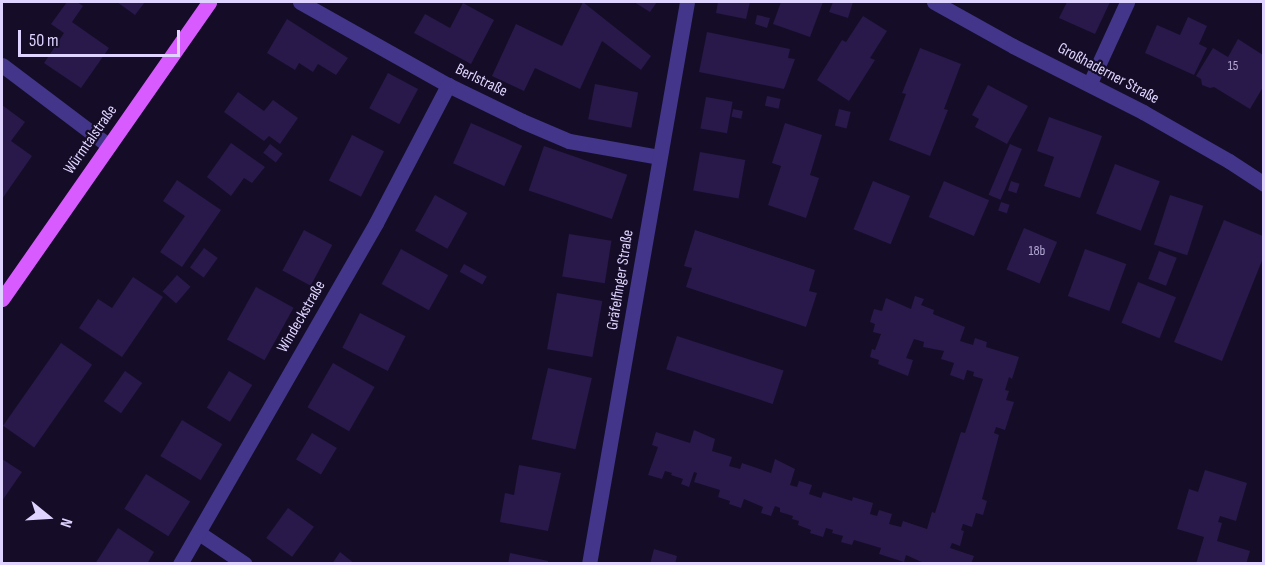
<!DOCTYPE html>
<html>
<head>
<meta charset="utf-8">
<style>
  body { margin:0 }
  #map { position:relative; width:1265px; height:565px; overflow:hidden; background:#150d27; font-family:"Sofia Sans Condensed",sans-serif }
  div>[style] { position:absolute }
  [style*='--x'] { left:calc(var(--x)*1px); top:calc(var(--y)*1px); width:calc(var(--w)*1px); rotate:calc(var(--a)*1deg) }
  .building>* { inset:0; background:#29184a; transform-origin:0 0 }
  .minor>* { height:15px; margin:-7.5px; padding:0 7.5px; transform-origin:7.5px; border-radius:7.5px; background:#43358a }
  .major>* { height:15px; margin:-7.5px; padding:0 7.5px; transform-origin:7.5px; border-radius:7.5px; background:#d85bff }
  span { translate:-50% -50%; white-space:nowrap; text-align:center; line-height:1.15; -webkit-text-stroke:4.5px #150d27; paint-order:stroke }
  .number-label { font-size:14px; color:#b1a5d2 }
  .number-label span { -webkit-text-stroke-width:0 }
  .street-label { font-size:16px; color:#ded4ff }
  .frame { position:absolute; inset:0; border:3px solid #ded4ff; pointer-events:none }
  .north { position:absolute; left:18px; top:487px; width:60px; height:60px; -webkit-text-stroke:4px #150d27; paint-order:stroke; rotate:108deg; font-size:16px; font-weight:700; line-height:24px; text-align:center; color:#ded4ff }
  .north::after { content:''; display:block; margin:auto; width:21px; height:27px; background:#ded4ff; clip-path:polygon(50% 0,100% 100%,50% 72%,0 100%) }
  .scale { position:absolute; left:18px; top:30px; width:162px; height:27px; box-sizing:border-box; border:3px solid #ded4ff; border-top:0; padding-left:8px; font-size:18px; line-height:21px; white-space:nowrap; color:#ded4ff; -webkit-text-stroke:4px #150d27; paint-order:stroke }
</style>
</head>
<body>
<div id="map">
  <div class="building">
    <i style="clip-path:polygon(67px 2px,77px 2px,83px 6px,72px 22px,109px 48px,81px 88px,44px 63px,64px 33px,51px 24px)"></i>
    <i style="clip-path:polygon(117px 2px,145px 2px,135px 15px)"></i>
    <i style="clip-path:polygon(583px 2px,651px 56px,641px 70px,602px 41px,580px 89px,535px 68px,524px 91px,492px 76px,516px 24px,562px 46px)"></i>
    <i style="clip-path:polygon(634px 2px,657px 2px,650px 12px)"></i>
    <i style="clip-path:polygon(718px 2px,750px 2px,746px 19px,716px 13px)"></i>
    <i style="clip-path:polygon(781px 2px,823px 2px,810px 37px,773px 24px)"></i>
    <i style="clip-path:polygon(833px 2px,853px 2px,848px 18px,829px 12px)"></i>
    <i style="clip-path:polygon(1067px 2px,1110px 2px,1095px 34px,1059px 18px)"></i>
    <i style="clip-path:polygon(463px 3px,494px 20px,471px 64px,414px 33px,425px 14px,450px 28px)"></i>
    <i style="clip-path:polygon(757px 15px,770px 18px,767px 28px,755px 24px)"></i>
    <i style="clip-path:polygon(863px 16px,887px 31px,870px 58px,875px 60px,849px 101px,817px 80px,842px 40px,846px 42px)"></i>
    <i style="clip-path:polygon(1188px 17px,1207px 26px,1199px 44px,1207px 48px,1194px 75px,1145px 53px,1157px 25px,1180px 35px)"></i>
    <i style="clip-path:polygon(287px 19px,348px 58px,336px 75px,318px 64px,313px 72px,299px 63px,295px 70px,267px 53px)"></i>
    <i style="clip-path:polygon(707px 32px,790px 49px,788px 58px,795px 59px,784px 89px,699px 72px)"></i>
    <i style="clip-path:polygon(1238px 39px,1263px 55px,1263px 87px,1250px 109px,1214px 87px,1210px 88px,1202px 85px,1201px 79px,1196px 76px,1213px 48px,1228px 57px)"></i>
    <i style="clip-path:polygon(920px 48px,961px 64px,944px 109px,948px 110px,930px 156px,889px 140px,906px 94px,902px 93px)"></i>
    <i style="left:388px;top:73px;width:34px;height:40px;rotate:28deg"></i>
    <i style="left:595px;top:84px;width:44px;height:36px;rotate:11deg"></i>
    <i style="clip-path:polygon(988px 85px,1028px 106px,1007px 144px,975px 127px,979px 119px,972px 115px)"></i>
    <i style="clip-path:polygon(238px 92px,264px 111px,273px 100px,298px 118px,280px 144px,269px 136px,264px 141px,224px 112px)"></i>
    <i style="left:767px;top:96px;width:14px;height:10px;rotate:12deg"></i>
    <i style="left:706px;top:97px;width:27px;height:32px;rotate:10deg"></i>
    <i style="clip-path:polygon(2px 105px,25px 122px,11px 141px,32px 156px,2px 199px)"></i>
    <i style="left:733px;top:109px;width:10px;height:8px;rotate:11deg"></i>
    <i style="left:839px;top:109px;width:12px;height:17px;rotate:14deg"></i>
    <i style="clip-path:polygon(1049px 117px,1102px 136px,1080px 198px,1044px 186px,1054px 157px,1037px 151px)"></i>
    <i style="left:471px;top:123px;width:56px;height:44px;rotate:24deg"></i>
    <i style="clip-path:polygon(785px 123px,822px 135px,810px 175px,819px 178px,806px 218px,768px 205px,781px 166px,772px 163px)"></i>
    <i style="left:352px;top:135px;width:36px;height:51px;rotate:27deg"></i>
    <i style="clip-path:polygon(231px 143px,265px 167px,252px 183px,244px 178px,231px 196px,207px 177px)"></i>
    <i style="left:270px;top:144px;width:16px;height:11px;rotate:38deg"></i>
    <i style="left:1010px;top:144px;width:13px;height:55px;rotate:23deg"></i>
    <i style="left:544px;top:146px;width:88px;height:47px;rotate:19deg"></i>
    <i style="left:700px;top:152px;width:46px;height:39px;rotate:10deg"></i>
    <i style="left:1115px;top:164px;width:48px;height:53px;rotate:21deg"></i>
    <i style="clip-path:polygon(177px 180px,221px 210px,182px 267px,160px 252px,185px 216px,163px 201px)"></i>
    <i style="left:873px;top:181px;width:40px;height:52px;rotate:22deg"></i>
    <i style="left:944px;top:181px;width:49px;height:39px;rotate:23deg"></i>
    <i style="left:1011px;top:181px;width:9px;height:10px;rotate:18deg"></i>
    <i style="left:435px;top:195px;width:37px;height:41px;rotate:29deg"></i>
    <i style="left:1170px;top:195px;width:35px;height:52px;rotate:18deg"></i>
    <i style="left:1001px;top:202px;width:9px;height:9px;rotate:18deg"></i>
    <i style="clip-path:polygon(1224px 220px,1263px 236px,1263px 258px,1222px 361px,1174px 342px)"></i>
    <i style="left:1024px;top:228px;width:36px;height:45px;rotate:23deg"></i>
    <i style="left:304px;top:230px;width:32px;height:46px;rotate:28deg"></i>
    <i style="clip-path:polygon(695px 230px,815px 270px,809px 291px,817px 293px,806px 327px,686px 287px,692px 268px,684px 266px)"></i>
    <i style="left:569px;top:234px;width:43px;height:43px;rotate:9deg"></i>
    <i style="left:204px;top:248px;width:17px;height:24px;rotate:36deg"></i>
    <i style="left:401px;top:249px;width:54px;height:40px;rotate:29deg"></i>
    <i style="left:1085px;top:249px;width:44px;height:50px;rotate:20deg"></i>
    <i style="left:1159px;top:251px;width:19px;height:30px;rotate:21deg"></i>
    <i style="left:464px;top:264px;width:26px;height:9px;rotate:29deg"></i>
    <i style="left:177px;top:275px;width:18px;height:22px;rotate:41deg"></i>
    <i style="clip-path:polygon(133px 277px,163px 297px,122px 357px,79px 328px,98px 299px,112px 308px)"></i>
    <i style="left:1138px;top:282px;width:41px;height:44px;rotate:22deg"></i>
    <i style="left:256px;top:287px;width:43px;height:60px;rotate:29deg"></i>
    <i style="left:557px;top:293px;width:46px;height:57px;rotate:10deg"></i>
    <i style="clip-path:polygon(915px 296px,924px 299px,921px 305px,934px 310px,933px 314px,965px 327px,960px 341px,973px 345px,975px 338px,987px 342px,986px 347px,1019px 357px,1012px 379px,1009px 377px,1005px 390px,1009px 391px,1006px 400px,1014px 402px,1005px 430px,996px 427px,994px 433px,999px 435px,982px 499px,987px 501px,983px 515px,976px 513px,972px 527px,963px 524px,961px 530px,964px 531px,960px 546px,952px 543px,950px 548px,974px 556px,971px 564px,926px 564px,906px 555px,904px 562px,879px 554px,881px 548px,854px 540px,852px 545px,841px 542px,843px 536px,832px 533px,833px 530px,826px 528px,823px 537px,810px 533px,811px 530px,798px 525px,799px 521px,792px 519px,793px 516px,780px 512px,780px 508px,775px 506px,771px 516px,761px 513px,763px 507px,744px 499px,741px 508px,729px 504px,730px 501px,718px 497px,720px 490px,694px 482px,697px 473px,694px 472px,689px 487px,681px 484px,683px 479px,671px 475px,672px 473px,665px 471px,662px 479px,648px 475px,658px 447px,652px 445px,656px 432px,690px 443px,694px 430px,715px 439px,712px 451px,732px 457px,729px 466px,740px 469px,742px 463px,771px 473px,775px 459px,795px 469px,790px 485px,797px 487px,799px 481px,812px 485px,809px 494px,821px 498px,823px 492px,852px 501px,853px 497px,873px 503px,870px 514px,877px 516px,879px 510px,892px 514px,889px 524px,901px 527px,903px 521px,927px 529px,932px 512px,935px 513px,961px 432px,965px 433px,983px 379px,973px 376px,974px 372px,967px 370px,964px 380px,950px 375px,954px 363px,941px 359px,944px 351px,923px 347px,924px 342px,914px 339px,906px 358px,913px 360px,908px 376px,878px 364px,879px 360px,870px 357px,872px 349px,875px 350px,881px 334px,873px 332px,875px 324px,870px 322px,874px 309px,882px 311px,886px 298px,911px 309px)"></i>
    <i style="left:360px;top:313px;width:51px;height:39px;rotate:27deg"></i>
    <i style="left:677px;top:336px;width:112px;height:35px;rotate:18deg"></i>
    <i style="left:61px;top:343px;width:38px;height:101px;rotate:35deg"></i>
    <i style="left:333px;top:363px;width:48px;height:51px;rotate:30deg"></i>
    <i style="left:548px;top:368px;width:45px;height:73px;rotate:13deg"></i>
    <i style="left:125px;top:371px;width:21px;height:37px;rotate:35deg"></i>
    <i style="left:229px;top:371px;width:27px;height:43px;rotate:31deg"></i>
    <i style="left:182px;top:420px;width:47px;height:42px;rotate:31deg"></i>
    <i style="left:312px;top:433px;width:29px;height:31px;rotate:31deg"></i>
    <i style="clip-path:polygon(2px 459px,22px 472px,2px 501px)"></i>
    <i style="clip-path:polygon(519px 465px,561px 473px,548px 531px,500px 522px,505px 493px,514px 495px)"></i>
    <i style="clip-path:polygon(1205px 470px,1247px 483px,1236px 521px,1220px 516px,1218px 522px,1222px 523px,1217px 541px,1250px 551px,1246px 564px,1196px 564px,1204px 537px,1177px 529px,1189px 489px,1198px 492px)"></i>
    <i style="left:146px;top:474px;width:52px;height:41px;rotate:32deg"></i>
    <i style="left:288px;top:508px;width:32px;height:37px;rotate:36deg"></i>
    <i style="clip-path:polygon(118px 528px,154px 552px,147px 564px,95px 564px)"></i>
    <i style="clip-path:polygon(654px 549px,677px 556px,675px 564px,650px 564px)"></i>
    <i style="clip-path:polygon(340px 552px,355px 564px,332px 564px)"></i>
    <i style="clip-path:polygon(510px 553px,548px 561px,548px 564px,508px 564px)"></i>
  </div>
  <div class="minor">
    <i style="--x:300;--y:2;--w:170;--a:29.3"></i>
    <i style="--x:448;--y:85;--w:82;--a:25.9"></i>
    <i style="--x:522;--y:121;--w:51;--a:23.1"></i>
    <i style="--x:569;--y:141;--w:91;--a:10.1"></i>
    <i style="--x:934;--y:2;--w:90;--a:29.1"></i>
    <i style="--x:1013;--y:46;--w:146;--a:26.9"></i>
    <i style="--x:1143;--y:112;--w:99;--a:29.7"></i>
    <i style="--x:1229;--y:161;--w:42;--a:33.3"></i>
    <i style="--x:2;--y:65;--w:134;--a:37.1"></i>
    <i style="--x:1090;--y:83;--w:89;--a:-65.4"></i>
    <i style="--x:199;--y:533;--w:55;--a:34"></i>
    <i style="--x:180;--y:564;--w:393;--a:-60.1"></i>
    <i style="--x:376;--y:223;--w:156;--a:-62.4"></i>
    <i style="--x:589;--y:564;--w:570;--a:-80.11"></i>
  </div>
  <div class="major">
    <i style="--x:2;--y:299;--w:362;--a:-55.1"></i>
  </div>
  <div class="number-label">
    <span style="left:1233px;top:66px">15</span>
    <span style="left:1037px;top:251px">18b</span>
  </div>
  <div class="street-label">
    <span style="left:1108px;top:74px;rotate:28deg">Großhaderner Straße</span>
    <span style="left:481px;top:81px;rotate:26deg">Berlstraße</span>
    <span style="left:91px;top:140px;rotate:-55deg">Würmtalstraße</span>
    <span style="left:621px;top:280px;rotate:-81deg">Gräfelfinger Straße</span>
    <span style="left:302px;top:317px;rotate:-60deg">Windeckstraße</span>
  </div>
  <div class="frame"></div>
  <div class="north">N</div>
  <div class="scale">50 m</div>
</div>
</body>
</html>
